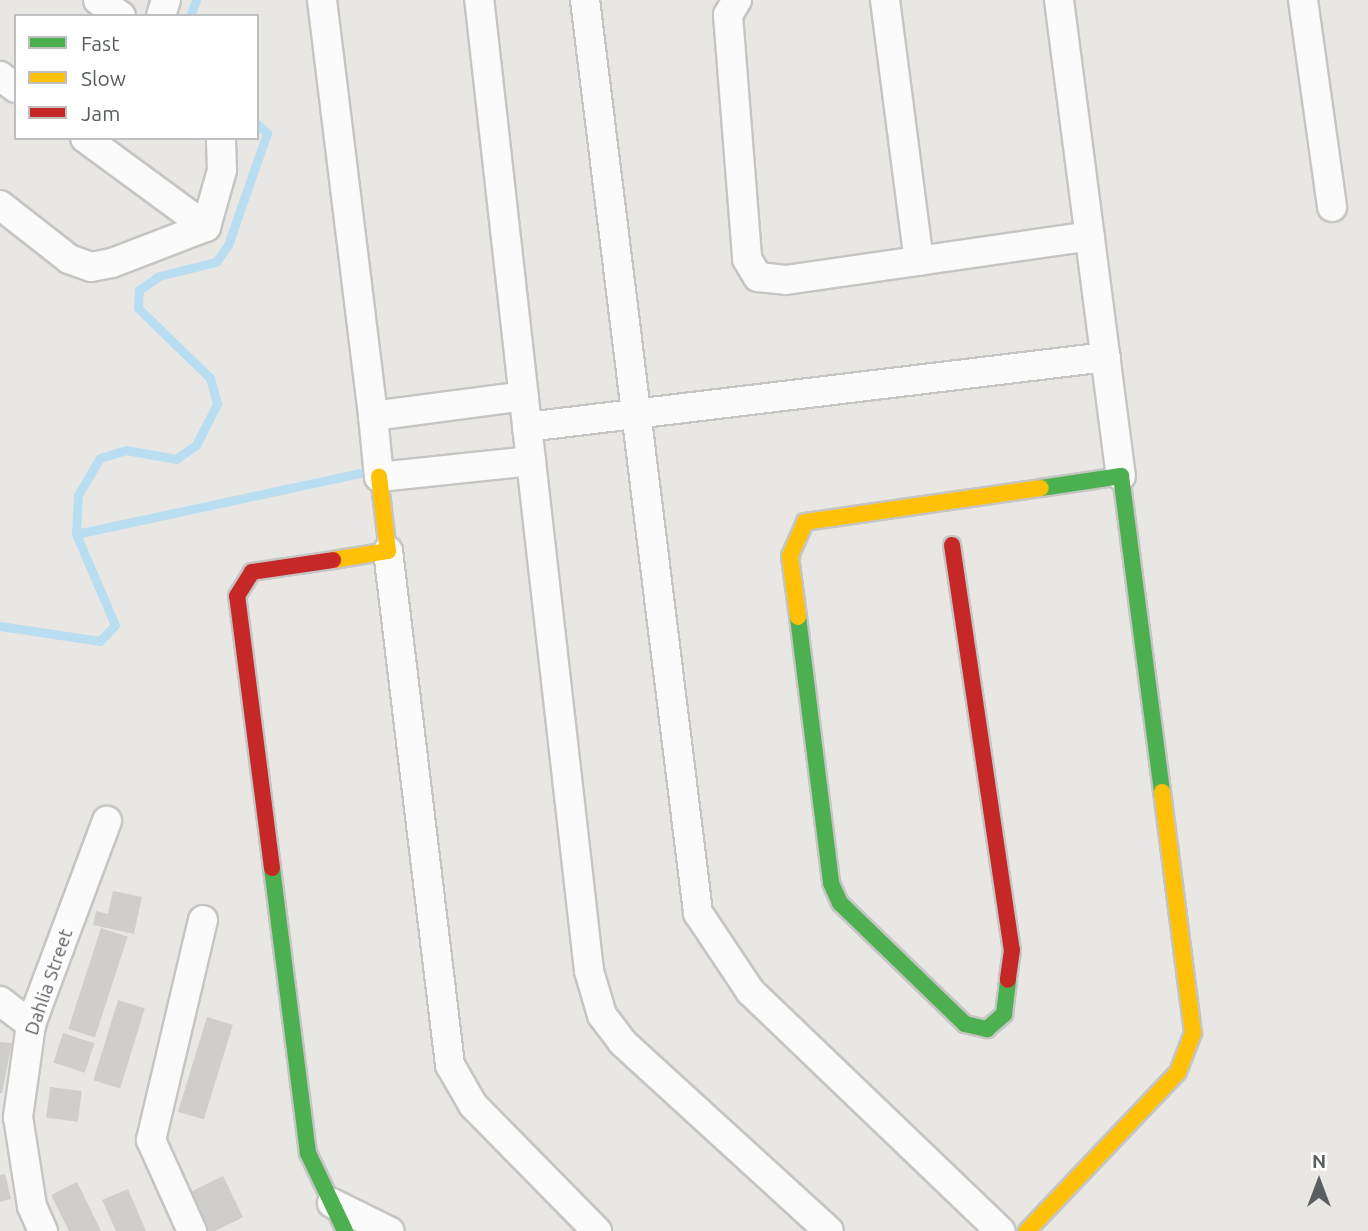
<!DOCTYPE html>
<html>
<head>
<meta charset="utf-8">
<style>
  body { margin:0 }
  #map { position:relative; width:1368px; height:1231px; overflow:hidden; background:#e9e7e3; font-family:Ubuntu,sans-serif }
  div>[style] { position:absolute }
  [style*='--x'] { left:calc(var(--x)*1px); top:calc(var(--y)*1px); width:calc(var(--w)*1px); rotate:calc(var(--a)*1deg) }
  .stream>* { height:9px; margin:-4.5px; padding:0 4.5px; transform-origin:4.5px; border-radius:4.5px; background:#b9def1 }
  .building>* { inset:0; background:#d0cecc; transform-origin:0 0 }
  .roads { filter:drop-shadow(2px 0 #c5c5c4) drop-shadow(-2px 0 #c5c5c4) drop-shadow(0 2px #c5c5c4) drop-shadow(0 -2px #c5c5c4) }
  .street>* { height:28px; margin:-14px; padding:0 14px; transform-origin:14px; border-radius:14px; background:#fcfbfb }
  .fast>* { height:16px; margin:-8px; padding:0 8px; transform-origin:8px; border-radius:8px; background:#4caf50 }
  .slow>* { height:16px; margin:-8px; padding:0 8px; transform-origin:8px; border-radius:8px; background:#ffc107 }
  .jam>* { height:16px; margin:-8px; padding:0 8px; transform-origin:8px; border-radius:8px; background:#c62828 }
  span { translate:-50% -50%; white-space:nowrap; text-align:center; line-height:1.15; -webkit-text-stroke:5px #fff; paint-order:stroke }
  .street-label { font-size:19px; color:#5a5e61 }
  .legend { position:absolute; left:14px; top:14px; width:245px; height:126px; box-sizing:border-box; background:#fff; border:2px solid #bdbfc0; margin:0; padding:9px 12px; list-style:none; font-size:21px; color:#5a5e61 }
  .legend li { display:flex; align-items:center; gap:14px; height:35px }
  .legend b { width:35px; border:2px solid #bdbfc0 }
  .north { position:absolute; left:1284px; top:1147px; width:70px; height:70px; -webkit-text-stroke:5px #fff; paint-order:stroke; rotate:0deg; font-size:19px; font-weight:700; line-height:28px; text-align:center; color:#5a5e61 }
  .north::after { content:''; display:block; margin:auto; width:24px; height:32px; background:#5a5e61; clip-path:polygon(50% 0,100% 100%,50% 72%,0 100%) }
</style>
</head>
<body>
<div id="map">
  <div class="stream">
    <i style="--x:190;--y:16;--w:17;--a:-69"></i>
    <i style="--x:76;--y:534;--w:296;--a:-12.1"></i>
    <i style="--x:0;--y:626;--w:101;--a:8.5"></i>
    <i style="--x:100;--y:641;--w:22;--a:-47"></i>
    <i style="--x:115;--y:625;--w:99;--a:-113.2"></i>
    <i style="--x:76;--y:534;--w:39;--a:-87"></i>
    <i style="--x:78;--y:495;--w:43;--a:-59.3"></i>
    <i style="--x:100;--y:458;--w:27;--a:-17"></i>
    <i style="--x:126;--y:450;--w:51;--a:10.2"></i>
    <i style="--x:176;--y:459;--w:24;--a:-35"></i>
    <i style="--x:196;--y:445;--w:46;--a:-62.9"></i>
    <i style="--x:217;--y:404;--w:27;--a:-105"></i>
    <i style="--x:210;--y:378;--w:100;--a:-135.8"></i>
    <i style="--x:138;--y:308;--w:18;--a:-87"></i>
    <i style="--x:139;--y:290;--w:24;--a:-35"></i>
    <i style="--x:159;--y:276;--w:59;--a:-13.8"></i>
    <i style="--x:216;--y:262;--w:21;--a:-55"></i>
    <i style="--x:228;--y:245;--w:119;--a:-70.8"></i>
    <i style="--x:267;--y:133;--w:13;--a:-138"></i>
  </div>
  <div class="building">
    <i style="clip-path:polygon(113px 891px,142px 897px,134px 934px,93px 925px,96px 911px,108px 914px)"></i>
    <i style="left:101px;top:928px;width:28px;height:106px;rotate:18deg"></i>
    <i style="left:118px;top:1000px;width:28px;height:84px;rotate:17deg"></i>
    <i style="left:207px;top:1017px;width:27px;height:99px;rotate:17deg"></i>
    <i style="left:63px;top:1033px;width:33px;height:31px;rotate:18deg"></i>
    <i style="clip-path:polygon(0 1042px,12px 1043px,2px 1093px,0 1093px)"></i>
    <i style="left:50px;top:1087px;width:32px;height:31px;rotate:7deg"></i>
    <i style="clip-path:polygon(5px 1174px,11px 1199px,0 1202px,0 1175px)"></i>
    <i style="left:223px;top:1176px;width:46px;height:40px;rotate:64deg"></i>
    <i style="clip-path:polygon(77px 1182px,101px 1231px,69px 1231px,51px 1195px)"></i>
    <i style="clip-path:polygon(128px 1189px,146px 1231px,116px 1231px,102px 1200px)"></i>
  </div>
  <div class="roads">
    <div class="street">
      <i style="--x:98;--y:0;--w:28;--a:35"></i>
      <i style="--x:322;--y:0;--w:419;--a:83"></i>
      <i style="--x:373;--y:416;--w:152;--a:-7.5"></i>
      <i style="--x:585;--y:0;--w:920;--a:82.94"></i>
      <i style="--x:698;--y:913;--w:94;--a:56.3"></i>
      <i style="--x:750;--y:991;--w:347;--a:43.8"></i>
      <i style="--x:737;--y:0;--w:17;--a:121"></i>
      <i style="--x:728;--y:15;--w:245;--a:85.5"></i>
      <i style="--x:747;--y:259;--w:21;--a:59"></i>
      <i style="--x:758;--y:277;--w:28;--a:6"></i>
      <i style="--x:786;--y:280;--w:307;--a:-8.2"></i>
      <i style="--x:885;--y:0;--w:263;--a:82.6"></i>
      <i style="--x:1059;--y:0;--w:480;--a:82.6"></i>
      <i style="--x:1303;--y:0;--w:209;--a:82"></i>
      <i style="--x:161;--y:16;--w:17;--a:-73"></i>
      <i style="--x:0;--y:76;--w:20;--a:37"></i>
      <i style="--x:85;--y:138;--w:150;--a:36.3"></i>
      <i style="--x:0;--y:205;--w:88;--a:38"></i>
      <i style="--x:69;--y:259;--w:23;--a:20"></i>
      <i style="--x:91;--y:267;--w:21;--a:-11"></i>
      <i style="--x:112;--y:263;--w:101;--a:-21"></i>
      <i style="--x:206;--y:227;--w:59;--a:-74.3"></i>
      <i style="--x:222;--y:170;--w:32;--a:-92"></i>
      <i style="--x:373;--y:416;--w:61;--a:84.4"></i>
      <i style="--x:379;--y:477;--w:153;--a:-6"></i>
      <i style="--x:531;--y:461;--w:464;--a:-96.4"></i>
      <i style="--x:527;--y:427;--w:583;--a:-6.89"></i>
      <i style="--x:531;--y:461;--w:513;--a:83.51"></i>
      <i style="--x:589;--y:971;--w:46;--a:73.5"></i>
      <i style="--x:602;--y:1015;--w:34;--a:53"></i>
      <i style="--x:622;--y:1042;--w:280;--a:42.4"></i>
      <i style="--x:388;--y:551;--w:518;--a:83.12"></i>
      <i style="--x:450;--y:1065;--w:46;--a:60.1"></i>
      <i style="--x:473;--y:1105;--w:177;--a:45.5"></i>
      <i style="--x:0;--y:1001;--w:39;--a:37"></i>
      <i style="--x:332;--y:1203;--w:64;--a:26.2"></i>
      <i style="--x:43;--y:1231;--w:27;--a:-114"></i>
      <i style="--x:32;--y:1206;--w:90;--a:-98.9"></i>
      <i style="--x:18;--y:1117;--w:94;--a:-82"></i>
      <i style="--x:31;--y:1024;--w:217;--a:-69.5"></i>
      <i style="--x:192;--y:1231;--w:100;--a:-114.3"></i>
      <i style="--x:151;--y:1140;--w:226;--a:-76.7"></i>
    </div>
    <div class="fast">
      <i style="--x:1041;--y:488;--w:81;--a:-8.5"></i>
      <i style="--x:1121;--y:476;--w:319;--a:82.6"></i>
      <i style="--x:798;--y:617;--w:268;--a:82.9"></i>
      <i style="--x:831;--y:883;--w:22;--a:66"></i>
      <i style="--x:840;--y:903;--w:174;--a:44.1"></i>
      <i style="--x:965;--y:1024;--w:23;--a:13"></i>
      <i style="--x:987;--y:1029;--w:23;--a:-41"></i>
      <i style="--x:1004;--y:1014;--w:34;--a:-83"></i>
      <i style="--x:272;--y:868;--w:287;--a:82.8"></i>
      <i style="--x:308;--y:1153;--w:86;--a:64.6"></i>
    </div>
    <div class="slow">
      <i style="--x:333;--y:560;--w:56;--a:-9.3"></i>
      <i style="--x:388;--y:551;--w:75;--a:-96.9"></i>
      <i style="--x:798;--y:617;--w:62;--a:-97.5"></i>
      <i style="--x:790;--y:556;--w:37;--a:-66"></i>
      <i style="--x:805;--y:522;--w:238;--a:-8.2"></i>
      <i style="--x:1027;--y:1231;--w:219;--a:-46.5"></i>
      <i style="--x:1178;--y:1072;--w:42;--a:-69"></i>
      <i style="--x:1193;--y:1033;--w:243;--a:-97.3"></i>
    </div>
    <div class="jam">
      <i style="--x:952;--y:545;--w:409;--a:81.6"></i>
      <i style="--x:1012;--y:950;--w:30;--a:98"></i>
      <i style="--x:272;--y:868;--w:274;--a:-97.3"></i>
      <i style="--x:237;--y:596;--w:28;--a:-58"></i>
      <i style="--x:252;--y:572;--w:82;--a:-8.4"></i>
    </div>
  </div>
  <div class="street-label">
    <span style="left:49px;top:982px;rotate:-71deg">Dahlia Street</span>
  </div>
  <ul class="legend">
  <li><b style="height:9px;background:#4caf50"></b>Fast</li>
  <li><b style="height:9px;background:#ffc107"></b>Slow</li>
  <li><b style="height:9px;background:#c62828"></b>Jam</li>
  </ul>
  <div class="north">N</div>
</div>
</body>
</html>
